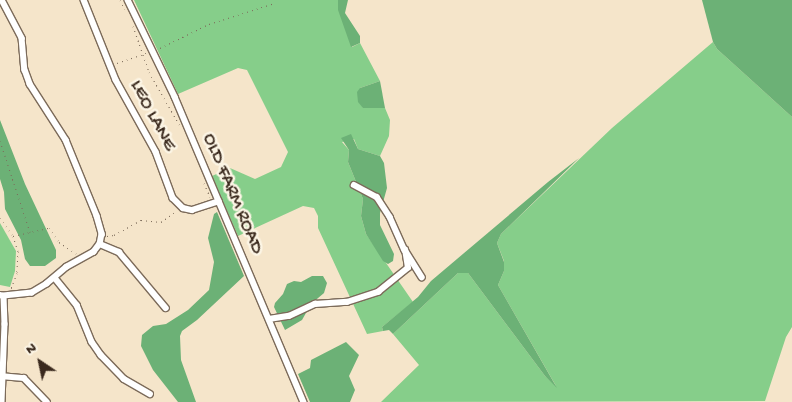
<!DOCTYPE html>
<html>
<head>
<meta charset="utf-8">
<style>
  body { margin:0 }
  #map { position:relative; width:792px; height:402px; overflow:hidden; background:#f5e5ca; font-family:"Gochi Hand",sans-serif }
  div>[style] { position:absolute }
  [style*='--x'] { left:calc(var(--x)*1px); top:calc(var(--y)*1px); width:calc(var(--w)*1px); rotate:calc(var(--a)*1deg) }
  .green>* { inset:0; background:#86ce8a }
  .forest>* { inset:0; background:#6cb176 }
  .path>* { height:1px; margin-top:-0.5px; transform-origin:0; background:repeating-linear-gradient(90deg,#7c6b5a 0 1px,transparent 0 5px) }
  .roads { filter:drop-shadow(1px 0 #7c6b5a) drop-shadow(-1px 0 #7c6b5a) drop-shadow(0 1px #7c6b5a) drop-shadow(0 -1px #7c6b5a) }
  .street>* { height:5.5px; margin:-2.75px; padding:0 2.75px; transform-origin:2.75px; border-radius:2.75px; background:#fff }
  span { translate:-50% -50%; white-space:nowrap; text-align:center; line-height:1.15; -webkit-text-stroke:5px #fcf5e5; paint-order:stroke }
  .street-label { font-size:19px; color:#3b2a1e }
  .north { position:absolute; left:15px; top:337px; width:50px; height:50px; -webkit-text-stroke:4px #fcf5e5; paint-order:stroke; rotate:326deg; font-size:14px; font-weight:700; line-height:20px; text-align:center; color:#3b2a1e }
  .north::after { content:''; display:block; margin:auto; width:18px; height:22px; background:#3b2a1e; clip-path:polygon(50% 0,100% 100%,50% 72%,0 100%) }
</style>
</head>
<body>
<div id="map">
  <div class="green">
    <i style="clip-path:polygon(134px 0,338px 0,339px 10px,352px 47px,360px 43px,380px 81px,360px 88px,363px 108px,385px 108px,390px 120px,389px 136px,380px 156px,358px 149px,354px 139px,342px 142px,349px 150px,348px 162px,363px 199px,361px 216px,366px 234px,413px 302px,382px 327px,383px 331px,367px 334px,318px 228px,318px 216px,314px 208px,303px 206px,238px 236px,212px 176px,230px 168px,255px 179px,281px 167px,288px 152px,247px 70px,238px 68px,178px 94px)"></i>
    <i style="clip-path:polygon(713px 42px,717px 49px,792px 117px,792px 327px,786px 337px,765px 401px,381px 402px,419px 365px,393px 334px,458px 273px,468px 273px,545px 376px,556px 386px,498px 285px,504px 271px,504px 261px,497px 243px,501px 234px,612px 128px)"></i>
    <i style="clip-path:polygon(0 223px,16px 251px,15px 271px,10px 287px,0 285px)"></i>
  </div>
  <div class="forest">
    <i style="clip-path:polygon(338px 0,348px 0,345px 13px,360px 36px,360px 43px,351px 47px,338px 10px)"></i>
    <i style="clip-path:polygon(702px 0,792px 0,792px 117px,717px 49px,713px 42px)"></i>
    <i style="clip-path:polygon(380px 81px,385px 108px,363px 108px,358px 102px,357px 92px,360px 88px)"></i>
    <i style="clip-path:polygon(0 120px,25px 184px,56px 250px,56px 258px,45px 266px,30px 266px,25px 259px,21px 240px,5px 209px,4px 192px,0 179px)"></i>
    <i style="clip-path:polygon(351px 134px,358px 149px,380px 156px,384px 163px,387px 188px,380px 213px,380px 225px,394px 254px,393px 261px,388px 264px,383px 261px,366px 234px,361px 216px,363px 199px,348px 162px,349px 150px,341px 138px)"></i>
    <i style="clip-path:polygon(579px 158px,501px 234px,497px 243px,504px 262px,504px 271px,498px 285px,557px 388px,545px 376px,468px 273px,458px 273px,393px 334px,389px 330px,383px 331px,382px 327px,418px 297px,431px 281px,548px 182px)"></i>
    <i style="clip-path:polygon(217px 212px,244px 276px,197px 320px,182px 331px,180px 336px,181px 360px,196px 402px,178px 402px,153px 370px,141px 346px,142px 335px,153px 326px,166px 324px,188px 310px,209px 290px,214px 262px,208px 238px,214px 214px)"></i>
    <i style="clip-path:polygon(312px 276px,323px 276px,327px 283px,324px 293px,311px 304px,302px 320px,285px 330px,274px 307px,275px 303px,283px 294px,287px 284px,294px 281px,301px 282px)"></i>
    <i style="clip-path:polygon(346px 342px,359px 355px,349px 376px,355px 390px,350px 402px,310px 402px,298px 374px,310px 368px,311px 360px)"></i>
  </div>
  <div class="path">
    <i style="--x:120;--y:0;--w:10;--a:61"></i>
    <i style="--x:133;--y:26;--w:49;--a:70.8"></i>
    <i style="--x:149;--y:72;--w:62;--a:60.1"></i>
    <i style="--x:160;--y:48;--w:55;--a:-26.1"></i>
    <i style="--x:209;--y:24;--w:69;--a:-17.7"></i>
    <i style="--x:117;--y:63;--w:31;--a:-19"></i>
    <i style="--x:0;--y:141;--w:96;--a:71.8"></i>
    <i style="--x:204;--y:183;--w:15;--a:67"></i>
    <i style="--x:0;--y:218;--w:22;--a:54"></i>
    <i style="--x:13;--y:236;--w:16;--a:72"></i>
    <i style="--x:18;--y:251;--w:22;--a:93"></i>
    <i style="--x:17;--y:273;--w:17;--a:111"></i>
    <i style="--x:13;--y:236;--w:37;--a:-13"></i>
    <i style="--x:49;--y:228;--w:17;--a:54"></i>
    <i style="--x:59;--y:242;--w:23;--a:34"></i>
    <i style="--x:107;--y:236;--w:7;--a:-8"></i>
    <i style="--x:114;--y:235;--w:31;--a:-29"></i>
    <i style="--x:141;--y:220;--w:20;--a:6"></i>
    <i style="--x:161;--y:222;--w:19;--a:-35"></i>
  </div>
  <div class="roads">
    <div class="street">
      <i style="--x:2;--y:0;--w:43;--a:62.2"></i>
      <i style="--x:22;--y:38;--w:32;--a:85"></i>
      <i style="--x:25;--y:70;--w:15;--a:70"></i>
      <i style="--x:30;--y:84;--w:67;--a:57.3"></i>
      <i style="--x:66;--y:140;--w:82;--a:67.8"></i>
      <i style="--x:97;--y:216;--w:19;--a:74"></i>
      <i style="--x:102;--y:234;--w:10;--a:101"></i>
      <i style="--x:100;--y:244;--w:10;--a:127"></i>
      <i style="--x:94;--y:252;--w:31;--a:151"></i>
      <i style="--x:67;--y:267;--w:26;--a:140"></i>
      <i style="--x:47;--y:284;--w:17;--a:149"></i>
      <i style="--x:32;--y:293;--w:28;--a:174"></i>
      <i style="--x:84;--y:0;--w:86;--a:68.2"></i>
      <i style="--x:116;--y:80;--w:82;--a:60.9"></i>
      <i style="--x:156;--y:152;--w:49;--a:69.7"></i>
      <i style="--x:173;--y:198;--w:14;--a:45"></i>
      <i style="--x:183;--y:208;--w:9;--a:13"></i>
      <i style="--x:192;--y:210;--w:28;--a:-18"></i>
      <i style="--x:128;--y:0;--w:108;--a:64.1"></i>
      <i style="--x:175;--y:97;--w:331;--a:67.1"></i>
      <i style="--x:354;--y:185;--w:26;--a:28"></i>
      <i style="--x:377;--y:197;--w:24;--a:57"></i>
      <i style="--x:390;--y:217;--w:36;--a:66"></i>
      <i style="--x:405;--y:250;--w:32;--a:58"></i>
      <i style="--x:100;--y:244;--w:21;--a:23"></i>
      <i style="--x:119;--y:252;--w:73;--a:50"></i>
      <i style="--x:55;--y:278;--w:35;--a:51"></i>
      <i style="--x:77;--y:305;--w:40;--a:68"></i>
      <i style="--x:92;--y:342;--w:16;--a:55"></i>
      <i style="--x:101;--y:355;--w:33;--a:46"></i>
      <i style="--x:124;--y:379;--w:30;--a:30"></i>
      <i style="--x:0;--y:295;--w:4;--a:14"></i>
      <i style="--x:4;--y:296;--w:28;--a:88"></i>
      <i style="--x:5;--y:324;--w:78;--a:92.2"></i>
      <i style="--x:269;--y:319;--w:20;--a:-9"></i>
      <i style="--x:289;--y:316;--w:29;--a:-25"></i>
      <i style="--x:315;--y:304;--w:32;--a:-4"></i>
      <i style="--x:347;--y:302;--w:33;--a:-18"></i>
      <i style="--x:378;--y:292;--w:38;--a:-39"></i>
      <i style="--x:408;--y:268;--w:18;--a:-99"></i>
      <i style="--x:0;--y:376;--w:24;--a:5"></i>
      <i style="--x:24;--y:378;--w:33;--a:46"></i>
    </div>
  </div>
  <div class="street-label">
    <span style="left:152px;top:116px;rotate:62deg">LEO LANE</span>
    <span style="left:232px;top:194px;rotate:67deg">OLD FARM ROAD</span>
  </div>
  <div class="north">N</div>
</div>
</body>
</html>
